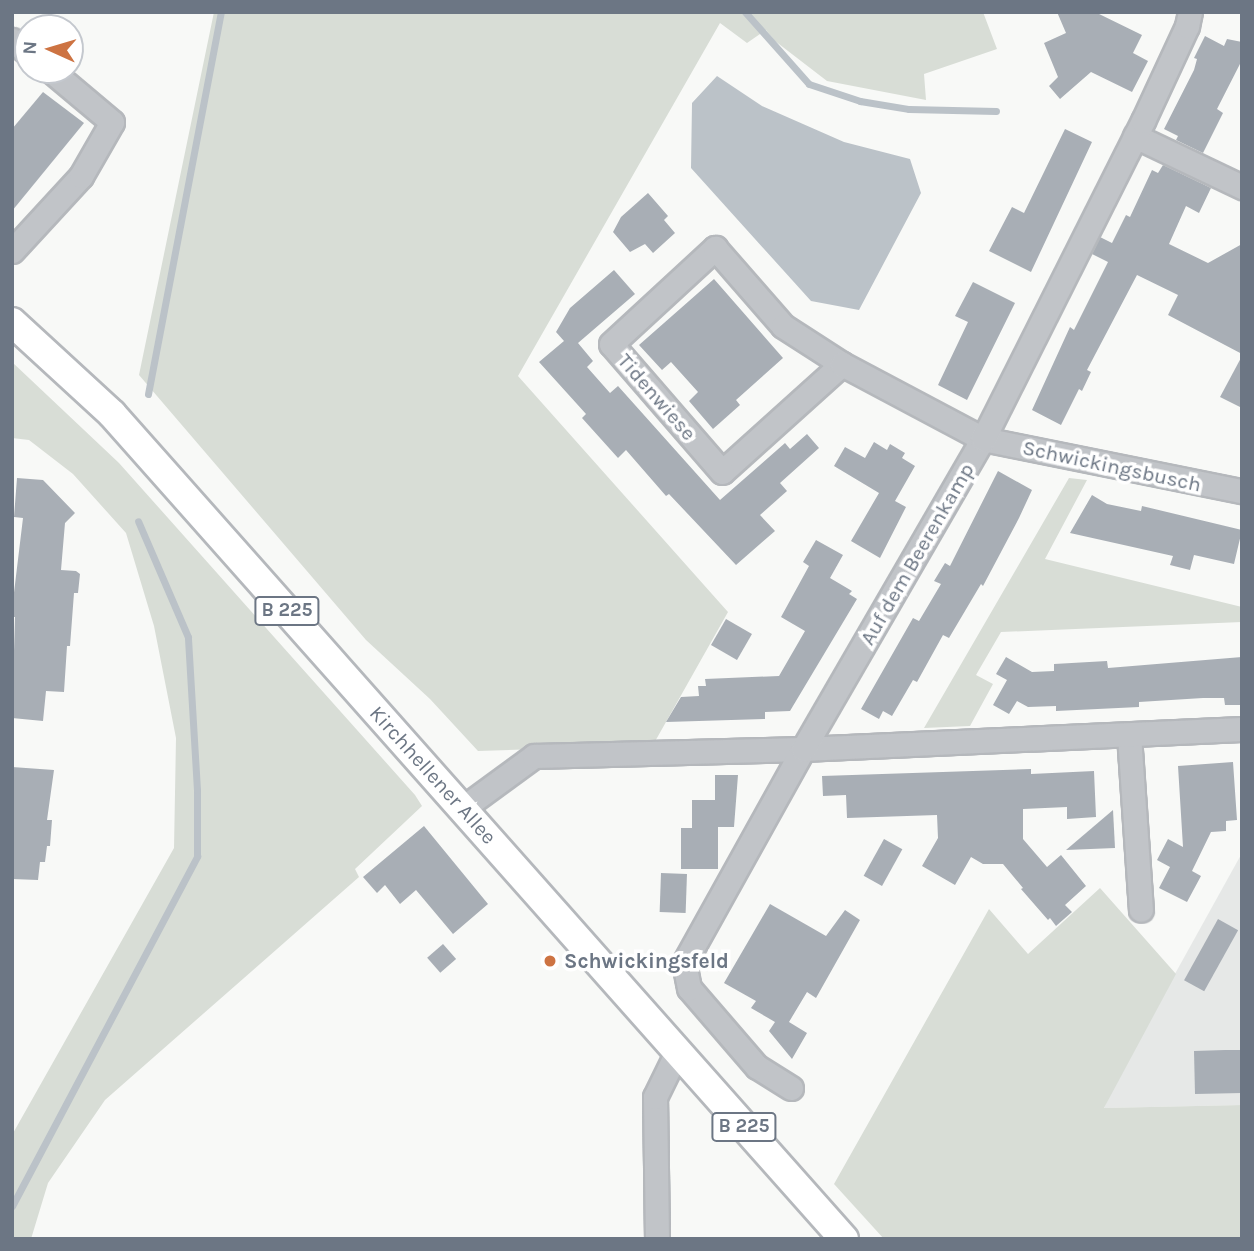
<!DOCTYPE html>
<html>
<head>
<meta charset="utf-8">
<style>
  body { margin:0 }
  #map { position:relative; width:1254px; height:1251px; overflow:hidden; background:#f8f9f7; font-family:Karla,sans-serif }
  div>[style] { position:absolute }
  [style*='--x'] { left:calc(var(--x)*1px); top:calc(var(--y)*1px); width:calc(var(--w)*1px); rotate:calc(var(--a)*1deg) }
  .built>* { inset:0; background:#e6e8e7 }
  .green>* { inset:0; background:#d8ddd6 }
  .water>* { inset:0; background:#bbc2c8 }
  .stream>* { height:7px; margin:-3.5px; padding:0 3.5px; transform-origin:3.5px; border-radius:3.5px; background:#bbc2c8 }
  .building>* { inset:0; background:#a8aeb5; transform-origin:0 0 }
  .roads { filter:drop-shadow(2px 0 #b5b8bc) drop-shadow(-2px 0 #b5b8bc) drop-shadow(0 2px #b5b8bc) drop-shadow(0 -2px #b5b8bc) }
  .minor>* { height:23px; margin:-11.5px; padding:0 11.5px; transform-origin:11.5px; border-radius:11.5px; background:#c1c4c8 }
  .major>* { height:28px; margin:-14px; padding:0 14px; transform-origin:14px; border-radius:14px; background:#fff }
  .dots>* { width:19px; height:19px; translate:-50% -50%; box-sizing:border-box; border:4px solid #fff; border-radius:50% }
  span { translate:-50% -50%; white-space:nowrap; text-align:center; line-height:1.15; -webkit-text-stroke:7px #fff; paint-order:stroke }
  .shield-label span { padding:2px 5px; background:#fff; border:2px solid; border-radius:5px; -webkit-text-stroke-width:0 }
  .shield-label { font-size:19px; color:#6c7684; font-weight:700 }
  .street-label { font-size:21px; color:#6c7684 }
  .poi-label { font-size:21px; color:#6c7684; font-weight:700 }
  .left { translate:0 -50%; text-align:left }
  .frame { position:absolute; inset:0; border:14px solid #6c7684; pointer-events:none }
  .north { position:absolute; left:14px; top:14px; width:70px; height:70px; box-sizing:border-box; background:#fff; border:2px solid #c4c8ce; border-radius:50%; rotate:274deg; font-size:19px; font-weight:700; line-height:28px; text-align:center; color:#6c7684 }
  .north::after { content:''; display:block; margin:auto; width:24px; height:32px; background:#cd7342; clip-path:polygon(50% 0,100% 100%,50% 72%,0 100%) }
</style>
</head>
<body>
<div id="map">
  <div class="built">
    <i style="clip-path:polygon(1242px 853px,1242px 1105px,1104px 1108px,1125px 1064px)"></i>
  </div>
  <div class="green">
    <i style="clip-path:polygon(214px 12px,983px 12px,997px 49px,924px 74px,926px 100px,827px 81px,775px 41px,766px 30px,747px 43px,720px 23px,518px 376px,728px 612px,653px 745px,478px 751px,430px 699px,366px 640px,139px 375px)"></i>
    <i style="clip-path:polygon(12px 362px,119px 463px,415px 795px,422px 806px,355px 869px,359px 877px,105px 1100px,48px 1183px,31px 1239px,12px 1239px,12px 1135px,174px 848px,176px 738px,154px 626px,126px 533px,73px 474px,29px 440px,12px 438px)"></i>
    <i style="clip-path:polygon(1069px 478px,1087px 480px,1045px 559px,1242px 607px,1242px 622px,1001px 632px,976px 675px,993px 684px,970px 726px,924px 728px)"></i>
    <i style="clip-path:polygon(1100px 888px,1176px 974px,1104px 1108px,1242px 1105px,1242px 1239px,884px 1239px,834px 1184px,989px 909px,1028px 954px)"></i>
  </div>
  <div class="water">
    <i style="clip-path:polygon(717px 76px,762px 106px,844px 142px,910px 159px,921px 193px,859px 310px,811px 301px,691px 168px,692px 103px)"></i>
  </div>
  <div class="stream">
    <i style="--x:745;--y:12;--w:96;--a:48.4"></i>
    <i style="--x:809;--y:84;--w:54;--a:18.4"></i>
    <i style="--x:860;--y:101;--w:50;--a:9.3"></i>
    <i style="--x:909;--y:109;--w:87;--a:1.3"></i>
    <i style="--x:148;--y:394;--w:389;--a:-79.2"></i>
    <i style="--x:12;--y:1206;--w:396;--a:-62.1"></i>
    <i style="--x:197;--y:856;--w:66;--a:-90"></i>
    <i style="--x:197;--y:790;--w:153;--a:-93.4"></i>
    <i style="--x:188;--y:637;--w:126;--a:-113.3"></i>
  </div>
  <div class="building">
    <i style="clip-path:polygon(1057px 12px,1095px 12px,1142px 35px,1133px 53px,1148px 61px,1132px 92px,1091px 72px,1060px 99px,1049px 86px,1058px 77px,1044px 43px,1066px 33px)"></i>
    <i style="clip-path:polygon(1205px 36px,1224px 46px,1227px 39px,1242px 42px,1242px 60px,1217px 109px,1223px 113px,1203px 153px,1176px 140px,1178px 136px,1164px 129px,1194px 70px,1197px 59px,1194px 58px)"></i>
    <i style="clip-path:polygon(43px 92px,84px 123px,12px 211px,12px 129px)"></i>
    <i style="clip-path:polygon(1065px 129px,1092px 142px,1031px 272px,989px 251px,1012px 207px,1024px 213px)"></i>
    <i style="clip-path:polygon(1163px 165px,1211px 188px,1199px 213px,1186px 206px,1169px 244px,1208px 263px,1242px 244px,1242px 354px,1168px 315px,1178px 295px,1137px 275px,1087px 370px,1091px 372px,1082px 391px,1079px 389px,1061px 425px,1032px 410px,1070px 327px,1074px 330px,1108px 262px,1092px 254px,1100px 237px,1112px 243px,1126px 215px,1130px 217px,1152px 170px,1158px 173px)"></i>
    <i style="clip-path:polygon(648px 193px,668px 216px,664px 220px,675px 233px,653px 253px,645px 244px,630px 252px,613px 232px,621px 217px)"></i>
    <i style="clip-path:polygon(614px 270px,635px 294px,578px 343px,593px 361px,587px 367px,610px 393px,618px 386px,720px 500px,785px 443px,790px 449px,807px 434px,819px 448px,780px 483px,787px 491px,760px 515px,775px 531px,736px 565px,669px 494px,666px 496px,626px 450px,618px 458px,582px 418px,586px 414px,539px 362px,564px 341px,556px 332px,570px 308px)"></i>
    <i style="clip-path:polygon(714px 279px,783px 358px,736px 400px,740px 405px,713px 429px,689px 401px,698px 392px,671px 362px,662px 370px,639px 345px)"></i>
    <i style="clip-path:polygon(973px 282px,1015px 303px,967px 400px,938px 385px,968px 322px,955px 316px)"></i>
    <i style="clip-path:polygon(1242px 356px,1242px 408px,1220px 397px)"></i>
    <i style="clip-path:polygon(874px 442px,887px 450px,890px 444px,905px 453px,902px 458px,915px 466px,895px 501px,906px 507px,880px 558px,851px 541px,879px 493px,834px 466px,845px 447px,865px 458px)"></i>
    <i style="clip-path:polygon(998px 471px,1032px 490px,1019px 518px,983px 586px,981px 584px,949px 638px,943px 635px,917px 682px,913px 680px,892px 716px,883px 711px,879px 719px,861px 709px,913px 618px,919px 621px,941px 584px,934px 581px,945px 563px,950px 566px)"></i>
    <i style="clip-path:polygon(17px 478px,43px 480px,75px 513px,65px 523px,61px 570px,76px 571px,80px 574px,78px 593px,74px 593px,70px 646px,67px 646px,64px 692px,46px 691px,43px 721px,12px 718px,15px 617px,12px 617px,12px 609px,23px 518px,14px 517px)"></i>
    <i style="clip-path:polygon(1092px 495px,1107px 504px,1141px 511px,1142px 506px,1242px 530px,1234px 564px,1194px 555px,1190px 570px,1170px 565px,1173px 556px,1070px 533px)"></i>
    <i style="clip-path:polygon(816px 540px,843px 555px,830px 578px,852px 591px,849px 594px,857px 599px,790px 711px,765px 712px,765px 719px,666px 722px,681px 697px,699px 696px,698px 686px,706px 686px,705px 679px,779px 676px,805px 631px,781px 617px,809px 566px,803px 562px)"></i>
    <i style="left:726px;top:619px;width:30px;height:30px;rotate:30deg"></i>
    <i style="clip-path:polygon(1006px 657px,1032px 672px,1054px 671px,1054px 664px,1107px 661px,1108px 668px,1242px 657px,1242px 705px,1225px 705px,1224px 698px,1203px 698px,1139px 702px,1139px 707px,1056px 711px,1056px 706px,1028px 707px,1017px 701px,1009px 714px,993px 705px,1007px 680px,996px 674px)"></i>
    <i style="clip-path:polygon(1233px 762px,1237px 820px,1226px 821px,1226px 831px,1211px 832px,1192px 871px,1201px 876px,1187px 902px,1159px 888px,1170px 867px,1157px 860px,1168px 839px,1183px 847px,1178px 766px)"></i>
    <i style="clip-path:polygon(12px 767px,54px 770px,47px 820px,52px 820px,50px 846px,47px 846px,45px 862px,40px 862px,38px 880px,12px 879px)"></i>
    <i style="clip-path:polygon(1031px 769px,1031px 774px,1094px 771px,1096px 817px,1067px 819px,1067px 807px,1023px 809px,1023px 839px,1047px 867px,1061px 855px,1086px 886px,1065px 905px,1072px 912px,1056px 926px,1050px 918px,1048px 920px,1021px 889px,1023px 888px,1003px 864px,983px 864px,971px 857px,955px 885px,922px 866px,938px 838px,937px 815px,847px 818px,846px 795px,823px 796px,822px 776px)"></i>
    <i style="clip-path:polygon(715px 775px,738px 775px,734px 827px,718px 827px,718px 869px,681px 869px,681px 828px,692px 828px,692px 800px,715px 800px)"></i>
    <i style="clip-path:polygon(1113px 810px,1115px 848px,1066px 850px)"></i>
    <i style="clip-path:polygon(424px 826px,488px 904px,453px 934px,416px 890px,400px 904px,385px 885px,377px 893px,363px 877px)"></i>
    <i style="left:884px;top:839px;width:21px;height:42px;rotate:29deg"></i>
    <i style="left:661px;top:873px;width:26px;height:39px;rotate:2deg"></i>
    <i style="clip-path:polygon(770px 904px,826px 936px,845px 910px,860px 920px,816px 998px,807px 992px,789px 1022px,807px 1033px,792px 1059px,769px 1031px,775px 1022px,751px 1008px,756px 1001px,724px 983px)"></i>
    <i style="left:1218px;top:919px;width:23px;height:70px;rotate:29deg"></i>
    <i style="left:443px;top:944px;width:20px;height:21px;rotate:49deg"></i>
    <i style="clip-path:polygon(1225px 1050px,1242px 1050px,1242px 1093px,1195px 1094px,1194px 1051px)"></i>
  </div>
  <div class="roads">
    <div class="minor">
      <i style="--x:12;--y:40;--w:21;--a:39"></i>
      <i style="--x:1135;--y:136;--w:119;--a:25.5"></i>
      <i style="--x:12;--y:251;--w:102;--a:-47.4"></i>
      <i style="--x:81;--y:176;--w:62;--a:-60.1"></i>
      <i style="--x:112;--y:122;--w:81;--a:-140"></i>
      <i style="--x:842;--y:364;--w:161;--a:138"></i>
      <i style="--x:722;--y:472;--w:169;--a:-130.9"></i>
      <i style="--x:611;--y:344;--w:142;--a:-42.7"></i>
      <i style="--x:715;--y:248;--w:103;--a:48.9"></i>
      <i style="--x:783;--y:326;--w:70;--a:32.8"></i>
      <i style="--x:842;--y:364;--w:160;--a:28"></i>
      <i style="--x:983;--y:439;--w:264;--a:11.4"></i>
      <i style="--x:1129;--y:735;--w:175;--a:86.1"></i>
      <i style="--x:463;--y:808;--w:88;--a:-36.2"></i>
      <i style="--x:534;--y:756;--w:269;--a:-1.5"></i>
      <i style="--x:803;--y:749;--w:439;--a:-2.6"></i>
      <i style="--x:791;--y:1088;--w:40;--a:-148"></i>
      <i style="--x:757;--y:1067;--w:104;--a:-130.7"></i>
      <i style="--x:689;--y:988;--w:25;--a:-101"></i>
      <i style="--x:684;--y:963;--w:245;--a:-60.9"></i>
      <i style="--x:803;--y:749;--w:358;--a:-59.9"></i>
      <i style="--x:983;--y:439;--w:356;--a:-63.3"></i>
      <i style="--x:1143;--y:121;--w:105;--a:-65.1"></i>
      <i style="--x:1187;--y:26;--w:14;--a:-78"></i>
      <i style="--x:657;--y:1239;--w:142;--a:-90.8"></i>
      <i style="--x:655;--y:1097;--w:50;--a:-63.9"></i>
    </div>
    <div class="major">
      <i style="--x:12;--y:322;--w:136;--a:42.6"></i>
      <i style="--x:112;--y:414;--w:1103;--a:48.42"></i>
    </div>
  </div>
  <div class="dots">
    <i style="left:550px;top:961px;background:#cd7342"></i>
  </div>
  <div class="shield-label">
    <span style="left:287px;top:611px">B 225</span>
    <span style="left:744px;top:1127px">B 225</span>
  </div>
  <div class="street-label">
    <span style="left:657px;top:397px;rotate:49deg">Tidenwiese</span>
    <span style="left:1112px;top:466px;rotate:12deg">Schwickingsbusch</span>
    <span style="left:917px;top:554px;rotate:-60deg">Auf dem Beerenkamp</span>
    <span style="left:433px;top:775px;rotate:48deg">Kirchhellener Allee</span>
  </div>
  <div class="poi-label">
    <span class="left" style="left:564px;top:961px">Schwickingsfeld</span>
  </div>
  <div class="frame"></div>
  <div class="north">N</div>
</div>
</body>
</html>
